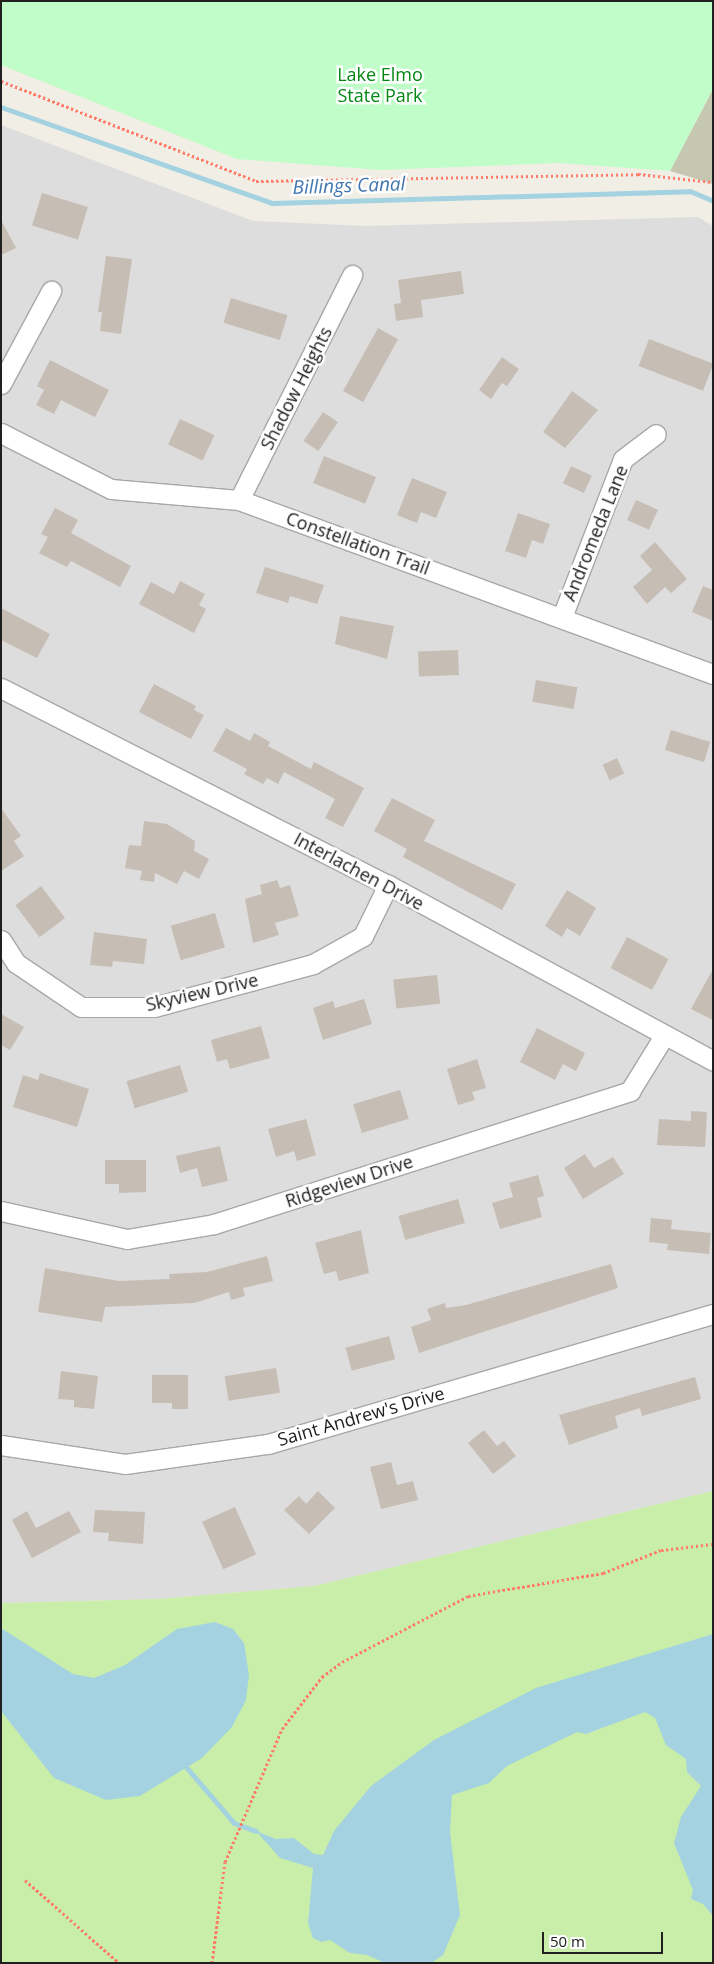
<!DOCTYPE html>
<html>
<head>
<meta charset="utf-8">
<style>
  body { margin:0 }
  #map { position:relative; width:714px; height:1964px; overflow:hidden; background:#f1eee6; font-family:"Open Sans",sans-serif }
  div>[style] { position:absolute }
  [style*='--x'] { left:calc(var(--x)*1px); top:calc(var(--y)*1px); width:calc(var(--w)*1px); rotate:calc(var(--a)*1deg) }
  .residential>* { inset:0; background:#dedddd }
  .construction>* { inset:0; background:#c6c7b1 }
  .grass>* { inset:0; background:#c9eea9 }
  .park>* { inset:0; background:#c1fdc8 }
  .water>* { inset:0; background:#a4d2e1 }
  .stream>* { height:5px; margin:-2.5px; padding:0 2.5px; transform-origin:2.5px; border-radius:2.5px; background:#a4d2e1 }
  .building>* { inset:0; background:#c6bdb5; transform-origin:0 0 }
  .path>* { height:3px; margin-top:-1.5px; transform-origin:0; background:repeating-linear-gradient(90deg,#ff7d69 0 2.5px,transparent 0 5px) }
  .roads { filter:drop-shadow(1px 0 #a7a7a7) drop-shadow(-1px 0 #a7a7a7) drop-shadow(0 1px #a7a7a7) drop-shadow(0 -1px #a7a7a7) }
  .minor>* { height:19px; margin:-9.5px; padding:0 9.5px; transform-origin:9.5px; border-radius:9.5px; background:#fff }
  span { translate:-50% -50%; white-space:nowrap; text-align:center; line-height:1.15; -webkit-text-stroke:5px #fff; paint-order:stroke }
  .park-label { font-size:18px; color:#048813 }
  .street-label { font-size:18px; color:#202020 }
  .water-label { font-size:19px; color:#4276af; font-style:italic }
  .frame { position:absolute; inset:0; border:2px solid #202020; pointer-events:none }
  .scale { position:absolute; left:542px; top:1932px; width:121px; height:22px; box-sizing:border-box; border:2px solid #202020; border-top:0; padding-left:6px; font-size:15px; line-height:18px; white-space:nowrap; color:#202020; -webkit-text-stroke:4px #fff; paint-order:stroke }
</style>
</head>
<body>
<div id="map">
  <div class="residential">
    <i style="clip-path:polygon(1px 125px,253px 221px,366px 226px,698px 217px,713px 226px,713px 1491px,314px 1586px,159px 1599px,1px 1603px)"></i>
  </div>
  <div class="construction">
    <i style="clip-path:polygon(713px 89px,713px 184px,670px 171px)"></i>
  </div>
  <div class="grass">
    <i style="clip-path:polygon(713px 1491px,713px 1963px,1px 1963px,1px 1603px,159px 1599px,314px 1586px)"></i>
  </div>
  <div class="park">
    <i style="clip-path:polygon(1px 1px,713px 1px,713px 89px,670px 171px,559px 163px,380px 170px,237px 159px,1px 65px)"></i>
  </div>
  <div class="water">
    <i style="clip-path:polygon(215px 1622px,233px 1629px,244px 1643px,249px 1675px,246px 1700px,232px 1727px,202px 1758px,140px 1796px,106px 1800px,54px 1778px,1px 1711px,1px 1628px,73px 1674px,94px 1678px,125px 1665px,177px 1629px)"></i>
    <i style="clip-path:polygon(713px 1634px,713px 1916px,703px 1904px,691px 1899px,693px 1890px,674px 1843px,681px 1817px,701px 1786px,687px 1772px,686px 1759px,666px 1745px,655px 1718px,645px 1712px,586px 1734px,577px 1732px,507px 1766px,489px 1783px,452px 1795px,450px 1832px,460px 1915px,443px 1955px,431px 1963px,385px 1963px,367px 1955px,350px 1953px,330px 1940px,321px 1942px,313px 1938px,308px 1923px,313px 1868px,280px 1858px,256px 1831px,276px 1839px,294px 1838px,314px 1854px,323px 1855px,334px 1831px,371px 1786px,434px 1740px,536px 1688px)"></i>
  </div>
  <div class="stream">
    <i style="--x:1;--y:107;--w:288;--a:19.5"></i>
    <i style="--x:272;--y:203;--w:418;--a:-1.6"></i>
    <i style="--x:690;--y:191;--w:25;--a:23"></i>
    <i style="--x:187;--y:1768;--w:72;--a:49.5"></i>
    <i style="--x:234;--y:1823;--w:23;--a:20"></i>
  </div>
  <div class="building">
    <i style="left:42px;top:193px;width:48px;height:34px;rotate:17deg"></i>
    <i style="clip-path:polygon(1px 220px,16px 248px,1px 255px)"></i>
    <i style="clip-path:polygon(106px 256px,132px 259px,121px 334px,100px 331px,102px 312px,98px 312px)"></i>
    <i style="clip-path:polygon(461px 271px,464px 294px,421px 300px,423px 317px,396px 321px,394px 304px,401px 303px,398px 280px)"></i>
    <i style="left:231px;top:298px;width:59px;height:26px;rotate:17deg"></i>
    <i style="left:378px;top:328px;width:23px;height:72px;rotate:29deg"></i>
    <i style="left:649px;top:339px;width:69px;height:29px;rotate:21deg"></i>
    <i style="clip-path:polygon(502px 357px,519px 369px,507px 386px,502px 383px,491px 399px,479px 390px)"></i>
    <i style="clip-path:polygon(50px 360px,109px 390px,95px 417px,61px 400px,54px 414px,36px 405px,44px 390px,37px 386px)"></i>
    <i style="clip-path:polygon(572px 391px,598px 410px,565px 448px,543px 432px)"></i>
    <i style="left:323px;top:412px;width:18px;height:35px;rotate:34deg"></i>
    <i style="left:180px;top:419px;width:38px;height:28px;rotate:25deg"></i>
    <i style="left:324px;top:456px;width:56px;height:29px;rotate:22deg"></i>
    <i style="left:571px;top:466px;width:23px;height:19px;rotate:25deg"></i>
    <i style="clip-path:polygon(412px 478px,447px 492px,436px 518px,421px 512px,417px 523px,397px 515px)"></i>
    <i style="left:636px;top:500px;width:24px;height:22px;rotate:24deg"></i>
    <i style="clip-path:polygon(55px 508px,78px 520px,71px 533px,131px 566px,120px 587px,71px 561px,67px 567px,39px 553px,48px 537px,41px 534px)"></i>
    <i style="clip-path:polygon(518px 513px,550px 524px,543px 544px,532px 540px,526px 558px,505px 551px)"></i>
    <i style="clip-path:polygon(655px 542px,687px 579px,671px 593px,665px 587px,647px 604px,633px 587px,652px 570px,640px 556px)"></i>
    <i style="clip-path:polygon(265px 567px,324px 585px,317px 604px,290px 596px,288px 603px,256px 593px)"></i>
    <i style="clip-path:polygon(180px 581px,205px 594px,199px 605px,206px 609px,194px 633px,139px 604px,151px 582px,174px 594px)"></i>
    <i style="clip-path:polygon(703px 586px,713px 590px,713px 621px,692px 612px)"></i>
    <i style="clip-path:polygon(1px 608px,50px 634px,37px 658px,1px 640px)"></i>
    <i style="clip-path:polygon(340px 616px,394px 626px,387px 659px,335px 644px)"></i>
    <i style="left:458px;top:650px;width:25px;height:40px;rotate:88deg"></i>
    <i style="left:536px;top:680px;width:42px;height:22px;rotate:10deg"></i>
    <i style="clip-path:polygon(154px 684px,196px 706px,194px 710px,204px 715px,191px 739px,139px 712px)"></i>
    <i style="clip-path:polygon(226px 728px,250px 741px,254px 733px,270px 742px,268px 746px,311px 769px,314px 762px,364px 788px,343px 827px,325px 818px,335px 799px,284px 772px,278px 784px,267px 778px,263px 784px,244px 774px,247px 769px,213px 751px)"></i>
    <i style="left:671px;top:730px;width:41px;height:21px;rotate:17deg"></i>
    <i style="left:617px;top:758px;width:17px;height:16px;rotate:65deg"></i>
    <i style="clip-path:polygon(392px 798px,435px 820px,424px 841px,516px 884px,502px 910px,403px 857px,407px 849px,374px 831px)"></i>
    <i style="clip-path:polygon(1px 808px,21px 836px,14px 841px,24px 856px,1px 871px)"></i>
    <i style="clip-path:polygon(144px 821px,167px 824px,195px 841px,194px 851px,209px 859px,199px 879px,184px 871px,177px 884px,155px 873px,154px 882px,140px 880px,142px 871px,125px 868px,129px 845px,141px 846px)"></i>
    <i style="clip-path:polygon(277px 880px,280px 888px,290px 885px,299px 916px,275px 923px,279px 935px,253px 943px,245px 899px,262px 894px,260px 885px)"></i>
    <i style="left:41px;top:886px;width:40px;height:32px;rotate:53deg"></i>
    <i style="clip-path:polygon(567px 890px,596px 908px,580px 936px,567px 928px,562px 937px,545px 926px)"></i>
    <i style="left:215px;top:913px;width:36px;height:46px;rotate:74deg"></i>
    <i style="clip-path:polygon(94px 932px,147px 939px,144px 964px,113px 961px,112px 967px,90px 965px)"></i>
    <i style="left:627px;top:937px;width:47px;height:35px;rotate:28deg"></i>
    <i style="clip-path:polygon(713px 969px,713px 1020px,691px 1009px)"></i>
    <i style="left:437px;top:975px;width:29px;height:44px;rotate:84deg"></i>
    <i style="clip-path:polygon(364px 999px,372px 1024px,323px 1040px,313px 1008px,333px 1001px,335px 1008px)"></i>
    <i style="clip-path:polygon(1px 1014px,24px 1027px,10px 1050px,1px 1045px)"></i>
    <i style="clip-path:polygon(261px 1026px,270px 1058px,230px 1069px,227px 1059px,217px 1062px,211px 1040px)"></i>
    <i style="clip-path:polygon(537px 1028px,585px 1053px,576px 1071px,563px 1064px,555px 1080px,520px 1062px)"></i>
    <i style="clip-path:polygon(477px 1059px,486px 1088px,472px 1092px,475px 1100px,458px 1105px,447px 1069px)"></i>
    <i style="left:180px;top:1065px;width:28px;height:56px;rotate:73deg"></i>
    <i style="clip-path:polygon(40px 1073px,89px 1089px,77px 1127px,13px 1107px,23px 1075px,38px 1080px)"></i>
    <i style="left:400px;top:1090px;width:30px;height:49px;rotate:73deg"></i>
    <i style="clip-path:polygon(691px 1111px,707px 1112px,705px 1147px,657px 1145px,659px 1119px,691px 1121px)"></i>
    <i style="clip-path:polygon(306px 1119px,316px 1155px,297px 1161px,294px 1151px,276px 1157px,268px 1129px)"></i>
    <i style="clip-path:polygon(220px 1146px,228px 1181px,202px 1187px,197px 1168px,180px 1173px,176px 1156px)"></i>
    <i style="clip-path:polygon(585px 1154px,594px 1168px,613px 1157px,624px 1174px,583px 1199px,564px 1168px)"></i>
    <i style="clip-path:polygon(105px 1160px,146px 1160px,146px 1192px,119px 1193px,119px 1184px,105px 1184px)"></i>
    <i style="clip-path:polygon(538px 1175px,544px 1196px,537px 1198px,542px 1217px,500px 1229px,492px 1203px,513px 1197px,509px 1183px)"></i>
    <i style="left:458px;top:1199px;width:25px;height:62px;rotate:74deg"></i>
    <i style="clip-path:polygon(651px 1218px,672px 1220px,671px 1229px,711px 1233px,709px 1254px,667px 1250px,668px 1244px,649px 1242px)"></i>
    <i style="clip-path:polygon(361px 1230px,369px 1273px,339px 1281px,336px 1271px,324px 1274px,315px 1243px)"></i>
    <i style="clip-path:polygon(267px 1256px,273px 1281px,243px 1288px,245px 1296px,231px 1300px,229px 1292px,194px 1303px,105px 1307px,102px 1322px,38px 1312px,45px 1268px,119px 1281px,170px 1279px,169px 1274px,207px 1272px)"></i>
    <i style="clip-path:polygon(611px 1264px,618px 1288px,419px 1353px,411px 1327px,431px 1320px,427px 1309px,445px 1303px,446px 1308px,466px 1305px)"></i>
    <i style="left:389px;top:1336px;width:24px;height:45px;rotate:75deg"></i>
    <i style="left:276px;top:1368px;width:25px;height:52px;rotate:81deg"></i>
    <i style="clip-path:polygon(61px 1371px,98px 1376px,94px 1409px,74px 1407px,74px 1400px,58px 1399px)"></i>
    <i style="clip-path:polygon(152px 1375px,188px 1375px,188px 1409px,172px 1409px,172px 1403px,152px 1403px)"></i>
    <i style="clip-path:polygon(695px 1377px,701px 1399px,642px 1416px,640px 1408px,615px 1416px,618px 1428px,569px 1445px,559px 1415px)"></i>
    <i style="clip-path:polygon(484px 1430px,497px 1446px,504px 1441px,516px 1456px,493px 1474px,468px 1443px)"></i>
    <i style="clip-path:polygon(391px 1462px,397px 1485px,413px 1481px,418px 1500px,381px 1509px,370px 1467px)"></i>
    <i style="clip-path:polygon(318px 1491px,335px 1508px,309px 1534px,284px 1510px,299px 1496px,306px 1504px)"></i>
    <i style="left:235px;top:1507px;width:52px;height:36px;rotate:66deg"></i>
    <i style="clip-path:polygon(95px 1510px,145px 1512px,143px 1544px,108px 1541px,109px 1533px,93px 1532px)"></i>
    <i style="clip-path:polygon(27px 1511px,36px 1528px,69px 1511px,81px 1532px,32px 1558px,12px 1520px)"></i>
  </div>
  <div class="path">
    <i style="--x:1;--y:81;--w:274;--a:21.4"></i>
    <i style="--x:256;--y:181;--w:382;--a:-1"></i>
    <i style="--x:638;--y:174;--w:75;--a:6.1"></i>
    <i style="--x:25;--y:1880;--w:125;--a:41.4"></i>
    <i style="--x:212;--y:1963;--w:102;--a:-82.7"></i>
    <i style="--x:225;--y:1862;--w:145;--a:-66.8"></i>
    <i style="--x:282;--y:1729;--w:66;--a:-52.4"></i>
    <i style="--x:322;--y:1677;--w:25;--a:-37"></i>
    <i style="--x:342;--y:1662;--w:142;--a:-27.6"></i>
    <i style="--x:468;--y:1596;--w:137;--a:-9.7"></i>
    <i style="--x:603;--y:1573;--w:62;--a:-21.6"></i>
    <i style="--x:661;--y:1550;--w:52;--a:-6.6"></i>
  </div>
  <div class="roads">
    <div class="minor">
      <i style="--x:1;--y:384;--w:106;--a:-61.7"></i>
      <i style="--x:1;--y:433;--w:123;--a:27"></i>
      <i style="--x:111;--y:489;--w:128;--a:4.9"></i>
      <i style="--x:239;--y:500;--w:505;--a:20.16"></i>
      <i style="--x:239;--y:500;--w:252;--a:-63.3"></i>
      <i style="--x:562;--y:617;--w:169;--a:-68.9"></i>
      <i style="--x:623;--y:459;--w:41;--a:-37.1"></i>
      <i style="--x:1;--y:688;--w:434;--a:27"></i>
      <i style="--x:388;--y:885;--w:370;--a:28.4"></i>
      <i style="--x:1;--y:940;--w:27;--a:57"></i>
      <i style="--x:16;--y:963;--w:78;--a:34.1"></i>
      <i style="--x:81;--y:1007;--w:73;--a:0"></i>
      <i style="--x:154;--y:1007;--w:165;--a:-15.1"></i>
      <i style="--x:313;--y:964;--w:57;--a:-29.2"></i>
      <i style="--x:363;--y:936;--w:57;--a:-63.9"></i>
      <i style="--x:1;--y:1211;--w:129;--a:12.5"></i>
      <i style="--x:127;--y:1239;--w:88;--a:-9.8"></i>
      <i style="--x:214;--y:1224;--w:437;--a:-17.7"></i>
      <i style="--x:630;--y:1091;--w:65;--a:-58.3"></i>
      <i style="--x:1;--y:1445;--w:125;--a:8.7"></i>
      <i style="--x:125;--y:1464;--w:144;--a:-8"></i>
      <i style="--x:268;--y:1444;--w:464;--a:-16.3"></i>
    </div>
  </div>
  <div class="park-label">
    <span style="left:380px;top:85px">Lake Elmo<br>State Park</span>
  </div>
  <div class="street-label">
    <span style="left:296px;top:388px;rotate:-63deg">Shadow Heights</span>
    <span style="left:595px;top:533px;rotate:-68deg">Andromeda Lane</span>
    <span style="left:358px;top:543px;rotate:20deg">Constellation Trail</span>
    <span style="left:359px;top:871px;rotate:28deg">Interlachen Drive</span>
    <span style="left:202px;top:992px;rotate:-13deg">Skyview Drive</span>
    <span style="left:349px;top:1181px;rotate:-18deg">Ridgeview Drive</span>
    <span style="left:361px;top:1416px;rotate:-16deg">Saint Andrew's Drive</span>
  </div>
  <div class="water-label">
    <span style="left:349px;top:186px;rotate:-2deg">Billings Canal</span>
  </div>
  <div class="frame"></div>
  <div class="scale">50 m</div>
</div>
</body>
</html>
